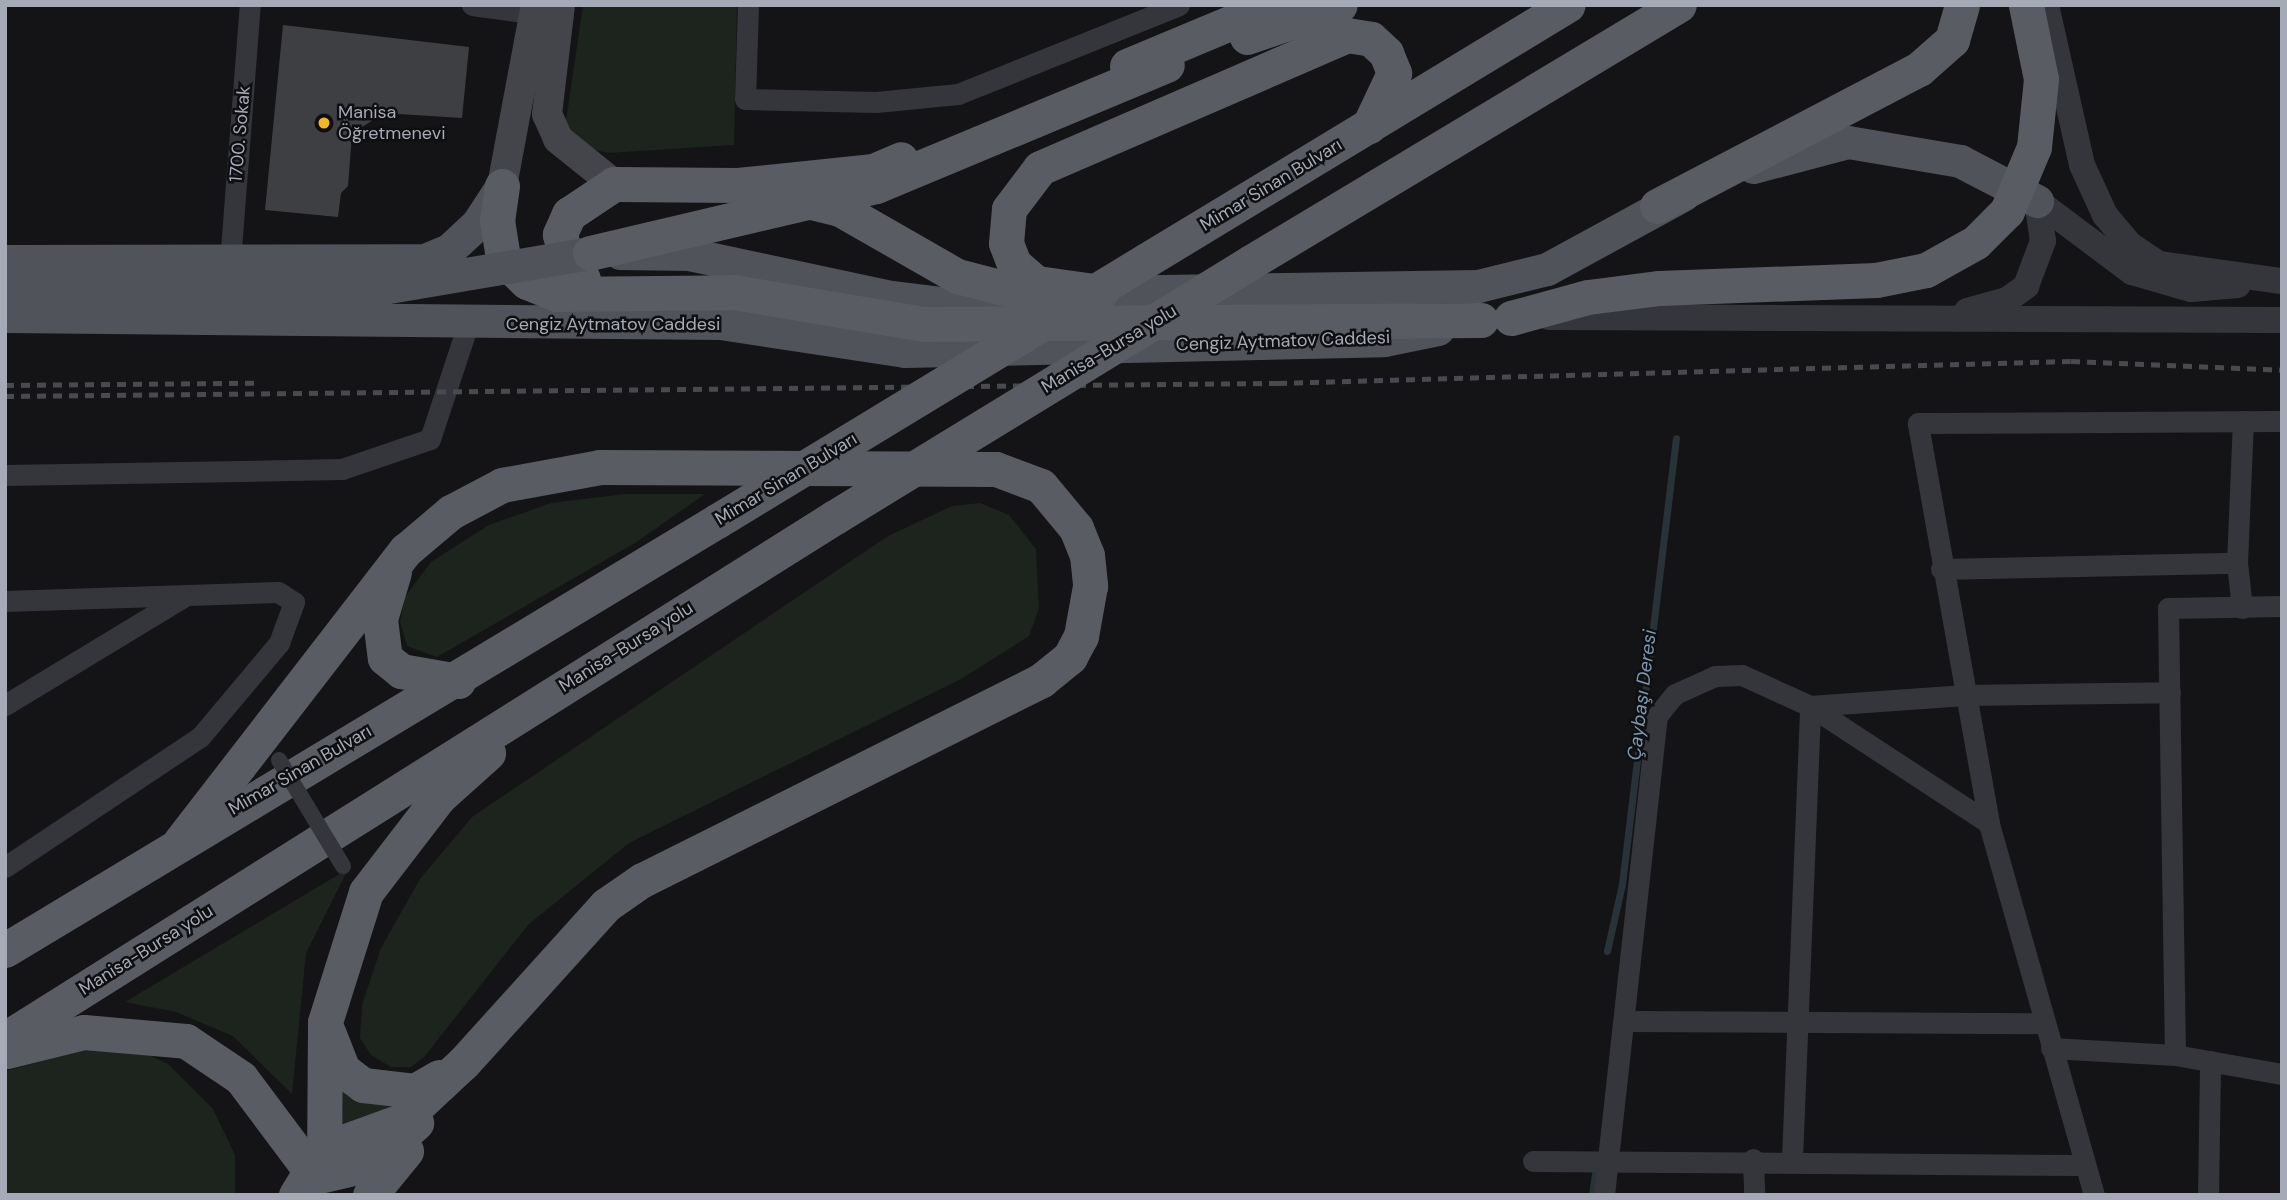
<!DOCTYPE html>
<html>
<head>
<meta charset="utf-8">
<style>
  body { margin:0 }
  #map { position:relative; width:2287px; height:1200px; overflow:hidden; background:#141416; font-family:"DM Sans",sans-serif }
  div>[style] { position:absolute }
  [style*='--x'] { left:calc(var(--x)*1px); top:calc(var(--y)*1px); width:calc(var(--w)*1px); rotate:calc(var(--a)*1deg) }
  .green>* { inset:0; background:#1c241d }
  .stream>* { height:7px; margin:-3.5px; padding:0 3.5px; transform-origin:3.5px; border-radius:3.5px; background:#2a3239 }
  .building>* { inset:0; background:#3e3f43 }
  .minor>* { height:21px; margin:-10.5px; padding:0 10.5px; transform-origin:10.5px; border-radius:10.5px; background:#35363b }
  .tertiary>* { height:26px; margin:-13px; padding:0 13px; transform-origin:13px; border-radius:13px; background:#35363b }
  .secondary>* { height:30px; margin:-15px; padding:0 15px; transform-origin:15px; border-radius:15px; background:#43454b }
  .primary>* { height:33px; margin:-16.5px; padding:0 16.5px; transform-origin:16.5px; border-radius:16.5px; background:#51535a }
  .trunk>* { height:35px; margin:-17.5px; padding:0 17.5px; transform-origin:17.5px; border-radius:17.5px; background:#595c63 }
  .rail>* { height:5px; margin-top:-2.5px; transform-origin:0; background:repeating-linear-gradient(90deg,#484a50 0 9px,transparent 0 16px) }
  .pedestrian-bridge>* { height:16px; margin:-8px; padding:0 8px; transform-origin:8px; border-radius:8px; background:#35363b }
  .primary-bridge>* { height:33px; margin:-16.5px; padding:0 16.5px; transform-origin:16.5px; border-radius:16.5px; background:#51535a }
  .trunk-bridge>* { height:35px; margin:-17.5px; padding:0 17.5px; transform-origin:17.5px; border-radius:17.5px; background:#595c63 }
  .dots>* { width:19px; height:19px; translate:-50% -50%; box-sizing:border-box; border:4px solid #0f0f11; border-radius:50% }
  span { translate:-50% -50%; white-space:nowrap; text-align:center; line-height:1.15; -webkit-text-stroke:5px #0f0f11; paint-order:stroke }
  .poi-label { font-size:18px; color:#a6aab6 }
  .left { translate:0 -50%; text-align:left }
  .street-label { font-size:18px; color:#a6aab6 }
  .water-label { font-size:19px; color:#7d97b1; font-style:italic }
  .frame { position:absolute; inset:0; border:7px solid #a6aab6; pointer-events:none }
</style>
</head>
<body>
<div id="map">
  <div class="green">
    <i style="clip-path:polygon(583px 5px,737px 5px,734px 145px,608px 153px,584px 147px,565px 128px)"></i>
    <i style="clip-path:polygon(625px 494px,705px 494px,635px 543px,437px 657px,407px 646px,400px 622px,405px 597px,431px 562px,489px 525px,551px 503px)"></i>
    <i style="clip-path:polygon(980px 503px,1009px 515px,1036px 549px,1039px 608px,1029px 636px,961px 679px,629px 843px,529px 924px,424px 1057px,411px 1067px,391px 1067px,371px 1055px,360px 1038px,362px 1005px,381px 948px,420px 879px,472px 817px,888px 536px,952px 506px)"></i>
    <i style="clip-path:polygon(348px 869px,306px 953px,292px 1094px,233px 1036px,176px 1012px,125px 1002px)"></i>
    <i style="clip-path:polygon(87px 1049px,144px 1053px,168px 1064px,213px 1109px,235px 1155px,235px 1195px,5px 1195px,5px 1071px)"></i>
    <i style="clip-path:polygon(340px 1089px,359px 1100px,402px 1106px,338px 1130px)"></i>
  </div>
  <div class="stream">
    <i style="--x:1607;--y:951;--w:69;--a:-77.4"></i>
    <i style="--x:1622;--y:884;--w:449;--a:-83.1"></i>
    <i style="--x:1592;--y:1195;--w:21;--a:-82"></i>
  </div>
  <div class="building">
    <i style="clip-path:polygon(283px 25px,469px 47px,462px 118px,383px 113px,352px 134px,348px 186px,341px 193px,338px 217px,265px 210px)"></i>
  </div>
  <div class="minor">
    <i style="--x:472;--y:5;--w:75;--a:7.7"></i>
    <i style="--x:748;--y:5;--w:94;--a:91.8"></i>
    <i style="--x:745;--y:99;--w:131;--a:1.3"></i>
    <i style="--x:876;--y:102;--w:82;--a:-5.6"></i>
    <i style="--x:958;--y:94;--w:238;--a:-21.9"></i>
    <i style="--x:230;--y:262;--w:258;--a:-85.6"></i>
    <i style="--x:5;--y:475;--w:337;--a:-1"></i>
    <i style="--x:342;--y:469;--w:93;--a:-18.8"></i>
    <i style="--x:430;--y:439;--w:121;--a:-71.7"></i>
    <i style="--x:1941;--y:569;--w:296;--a:-1.2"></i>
    <i style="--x:5;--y:601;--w:273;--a:-1.9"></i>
    <i style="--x:278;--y:592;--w:19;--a:32"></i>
    <i style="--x:294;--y:602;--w:44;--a:110.1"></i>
    <i style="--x:279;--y:643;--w:123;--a:130"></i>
    <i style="--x:200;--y:737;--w:234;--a:146.3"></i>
    <i style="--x:2242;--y:608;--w:45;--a:-96.3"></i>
    <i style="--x:2237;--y:563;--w:142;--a:-87.6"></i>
    <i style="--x:5;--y:705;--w:208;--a:-31.2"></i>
    <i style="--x:1626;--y:1021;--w:418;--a:0.3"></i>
    <i style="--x:2051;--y:1048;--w:124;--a:3.2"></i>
    <i style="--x:2175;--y:1055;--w:109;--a:10.1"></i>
    <i style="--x:2175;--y:1055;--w:447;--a:-90.9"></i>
    <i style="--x:2168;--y:608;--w:114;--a:-1"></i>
    <i style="--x:1753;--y:1159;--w:36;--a:88"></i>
    <i style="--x:1792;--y:1159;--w:453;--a:-87.7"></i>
    <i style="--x:1810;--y:706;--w:155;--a:-4.1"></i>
    <i style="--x:1965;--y:695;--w:205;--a:-0.8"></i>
    <i style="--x:1533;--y:1161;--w:552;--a:0.42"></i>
    <i style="--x:1604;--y:1195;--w:482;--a:-83.7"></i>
    <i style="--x:1657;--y:716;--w:28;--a:-51"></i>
    <i style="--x:1675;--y:694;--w:44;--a:-24.2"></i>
    <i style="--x:1715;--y:676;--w:27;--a:-2"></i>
    <i style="--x:1742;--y:675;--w:75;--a:24.5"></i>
    <i style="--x:1810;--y:706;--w:214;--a:33.2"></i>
    <i style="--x:2094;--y:1195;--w:387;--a:-105.8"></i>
    <i style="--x:1989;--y:823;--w:406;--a:-100.1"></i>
    <i style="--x:1918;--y:423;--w:364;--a:-0.3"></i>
    <i style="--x:2208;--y:1195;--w:134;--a:-89.1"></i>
  </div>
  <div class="tertiary">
    <i style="--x:2046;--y:5;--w:164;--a:77.3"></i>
    <i style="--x:2082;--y:165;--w:55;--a:65.3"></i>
    <i style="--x:2105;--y:215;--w:38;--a:50"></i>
    <i style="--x:2129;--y:244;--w:36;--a:34"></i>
    <i style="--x:2159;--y:264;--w:124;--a:7.9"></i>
    <i style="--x:2037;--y:201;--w:119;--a:36.8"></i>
    <i style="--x:2132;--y:272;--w:61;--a:16.1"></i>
    <i style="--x:2191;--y:289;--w:47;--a:-4.9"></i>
    <i style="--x:1967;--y:311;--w:41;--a:-15.4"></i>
    <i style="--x:2007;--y:300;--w:24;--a:-36"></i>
    <i style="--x:2026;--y:286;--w:48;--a:-69.3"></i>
    <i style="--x:2043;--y:241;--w:40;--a:-98.5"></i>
    <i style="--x:1549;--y:317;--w:733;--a:0.23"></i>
  </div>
  <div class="secondary">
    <i style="--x:560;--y:5;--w:110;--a:96.8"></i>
    <i style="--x:547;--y:114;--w:27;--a:66"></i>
    <i style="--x:558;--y:139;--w:72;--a:38.8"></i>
    <i style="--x:502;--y:186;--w:184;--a:-79.4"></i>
  </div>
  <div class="primary">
    <i style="--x:1753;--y:167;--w:98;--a:-14.7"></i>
    <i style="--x:1848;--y:142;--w:114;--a:9.6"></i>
    <i style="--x:1960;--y:161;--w:87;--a:27.5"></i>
    <i style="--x:620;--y:253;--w:69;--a:0.8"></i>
    <i style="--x:689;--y:254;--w:207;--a:12"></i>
    <i style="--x:891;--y:297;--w:84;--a:6.9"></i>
    <i style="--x:974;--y:307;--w:128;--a:-6.7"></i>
    <i style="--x:1101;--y:292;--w:377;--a:-0.9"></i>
    <i style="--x:1478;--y:286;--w:71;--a:-13.8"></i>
    <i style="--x:1547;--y:269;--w:155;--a:-28.6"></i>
    <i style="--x:5;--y:261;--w:420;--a:-0.1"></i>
    <i style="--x:425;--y:260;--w:26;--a:-23"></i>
    <i style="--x:449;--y:250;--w:38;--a:-43"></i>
    <i style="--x:477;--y:224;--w:45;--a:-56.7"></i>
    <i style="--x:5;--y:289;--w:31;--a:2"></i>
    <i style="--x:5;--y:316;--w:715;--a:0.56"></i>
    <i style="--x:720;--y:323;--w:187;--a:8.6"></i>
    <i style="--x:905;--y:351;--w:479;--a:-1.3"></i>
    <i style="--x:1384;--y:340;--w:55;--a:-11.5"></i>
  </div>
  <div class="trunk">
    <i style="--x:1247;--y:37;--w:98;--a:-19"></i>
    <i style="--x:1127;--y:66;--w:158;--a:-22.7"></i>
    <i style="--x:502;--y:186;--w:34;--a:98"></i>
    <i style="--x:497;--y:220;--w:39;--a:81"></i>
    <i style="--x:503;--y:259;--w:33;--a:44"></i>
    <i style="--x:527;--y:282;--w:32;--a:22"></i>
    <i style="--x:557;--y:294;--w:177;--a:-0.6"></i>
    <i style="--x:734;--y:292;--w:192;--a:9.6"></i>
    <i style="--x:923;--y:324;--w:558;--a:-0.41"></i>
    <i style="--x:799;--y:199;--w:42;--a:13.7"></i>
    <i style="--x:840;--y:209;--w:135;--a:29.8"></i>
    <i style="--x:957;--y:276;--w:56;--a:14.5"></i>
    <i style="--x:1011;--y:290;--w:41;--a:1.4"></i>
    <i style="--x:1657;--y:206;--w:296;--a:-27.6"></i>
    <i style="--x:1919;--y:69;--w:44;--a:-41.3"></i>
    <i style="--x:1952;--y:40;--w:36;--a:-74"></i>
    <i style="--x:1145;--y:261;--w:494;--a:-31.2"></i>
    <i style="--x:1251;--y:262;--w:499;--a:-31"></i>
    <i style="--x:583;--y:279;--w:16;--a:-145"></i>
    <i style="--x:570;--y:270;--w:37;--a:-106"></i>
    <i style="--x:560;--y:234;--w:22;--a:-66"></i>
    <i style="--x:569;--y:214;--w:54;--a:-33.7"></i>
    <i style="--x:614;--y:184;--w:124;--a:0.5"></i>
    <i style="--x:738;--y:185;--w:136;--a:-5.9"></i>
    <i style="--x:873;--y:171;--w:30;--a:-23"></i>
    <i style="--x:1101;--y:292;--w:66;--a:-172.1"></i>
    <i style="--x:1036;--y:283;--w:29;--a:-139"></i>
    <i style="--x:1014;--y:264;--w:22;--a:-111"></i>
    <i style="--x:1006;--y:243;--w:34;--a:-85"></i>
    <i style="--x:1009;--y:209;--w:51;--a:-52.9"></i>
    <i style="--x:1040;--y:168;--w:335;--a:-23.4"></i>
    <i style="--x:1347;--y:35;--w:24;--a:9"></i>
    <i style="--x:1371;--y:39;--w:21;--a:43"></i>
    <i style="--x:1386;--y:53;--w:22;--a:68"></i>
    <i style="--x:1394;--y:73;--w:59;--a:115.3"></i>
    <i style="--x:1511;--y:318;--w:80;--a:-15.3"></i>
    <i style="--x:1588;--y:297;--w:72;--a:-7.2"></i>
    <i style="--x:394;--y:572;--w:49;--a:106.6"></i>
    <i style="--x:380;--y:619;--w:39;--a:83"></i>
    <i style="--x:385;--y:658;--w:21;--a:39"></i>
    <i style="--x:401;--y:671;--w:58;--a:10"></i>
    <i style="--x:180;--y:842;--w:369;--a:-52.3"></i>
    <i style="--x:406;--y:550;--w:59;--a:-40.2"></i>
    <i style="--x:451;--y:512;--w:58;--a:-27.9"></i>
    <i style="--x:502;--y:485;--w:100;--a:-10.4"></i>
    <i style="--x:600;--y:467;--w:396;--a:0.3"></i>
    <i style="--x:996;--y:469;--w:48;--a:20.7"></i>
    <i style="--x:1041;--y:486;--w:55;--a:50.2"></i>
    <i style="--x:1076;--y:528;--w:29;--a:68"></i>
    <i style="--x:1087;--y:555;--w:31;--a:84"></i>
    <i style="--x:1090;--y:586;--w:51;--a:100.2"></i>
    <i style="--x:1081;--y:636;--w:24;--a:118"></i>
    <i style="--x:1070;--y:657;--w:36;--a:141"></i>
    <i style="--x:1042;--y:680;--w:447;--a:153.4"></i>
    <i style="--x:642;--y:880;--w:44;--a:145.2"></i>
    <i style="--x:606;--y:905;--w:213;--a:132.1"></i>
    <i style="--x:463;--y:1063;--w:85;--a:136.9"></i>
    <i style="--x:401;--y:1121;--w:82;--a:160"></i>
    <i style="--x:324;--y:1149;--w:54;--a:121.3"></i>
    <i style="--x:5;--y:950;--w:831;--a:-31.07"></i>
    <i style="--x:328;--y:1032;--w:41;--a:68.5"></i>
    <i style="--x:343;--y:1070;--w:25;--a:37"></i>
    <i style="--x:363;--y:1085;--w:52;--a:6.6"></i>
    <i style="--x:415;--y:1091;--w:28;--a:-30"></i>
    <i style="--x:5;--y:1039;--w:981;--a:-32.17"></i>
    <i style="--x:7;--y:1051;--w:79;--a:-13.9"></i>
    <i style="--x:84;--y:1032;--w:102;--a:5"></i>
    <i style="--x:186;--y:1041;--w:66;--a:33.9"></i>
    <i style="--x:241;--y:1078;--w:124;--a:53.2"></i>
    <i style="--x:315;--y:1177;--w:57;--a:-13.3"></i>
    <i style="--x:370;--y:1164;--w:62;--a:-41.7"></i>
    <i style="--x:324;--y:1169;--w:147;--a:-89.6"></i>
    <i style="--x:325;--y:1022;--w:136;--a:-72.5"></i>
    <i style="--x:366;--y:892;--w:120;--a:-52.5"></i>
    <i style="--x:439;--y:797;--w:66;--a:-41.9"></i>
    <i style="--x:370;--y:1195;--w:57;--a:-50.7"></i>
  </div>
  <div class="rail">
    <i style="--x:5;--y:385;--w:254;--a:-0.5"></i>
    <i style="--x:5;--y:396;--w:1273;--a:-0.59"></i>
    <i style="--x:1278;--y:383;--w:793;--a:-1.59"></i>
    <i style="--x:2071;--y:361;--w:211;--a:2.4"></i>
  </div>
  <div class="pedestrian-bridge">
    <i style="--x:279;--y:760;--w:124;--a:58.9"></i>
  </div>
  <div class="primary-bridge">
    <i style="--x:36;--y:290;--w:347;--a:-0.3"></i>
    <i style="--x:383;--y:288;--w:210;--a:-9.6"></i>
  </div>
  <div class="trunk-bridge">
    <i style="--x:590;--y:253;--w:294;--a:-13.2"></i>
    <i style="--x:876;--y:186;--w:315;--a:-22.6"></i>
    <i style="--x:1659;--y:288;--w:217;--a:-2.1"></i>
    <i style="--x:1876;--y:280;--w:51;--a:-11.3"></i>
    <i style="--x:1926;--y:270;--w:57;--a:-29.2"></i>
    <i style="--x:1976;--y:242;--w:44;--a:-45"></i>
    <i style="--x:2007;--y:211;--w:69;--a:-67.1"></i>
    <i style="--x:2034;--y:147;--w:68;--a:-84.1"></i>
    <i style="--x:2041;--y:79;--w:76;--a:-101.5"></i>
    <i style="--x:835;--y:517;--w:488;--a:-31.5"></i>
    <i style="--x:717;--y:521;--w:501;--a:-31.28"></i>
  </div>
  <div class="dots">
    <i style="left:324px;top:123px;background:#f0b632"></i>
  </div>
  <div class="poi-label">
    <span class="left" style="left:338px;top:123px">Manisa<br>Öğretmenevi</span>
  </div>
  <div class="street-label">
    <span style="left:240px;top:134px;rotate:-85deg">1700. Sokak</span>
    <span style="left:1271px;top:185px;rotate:-31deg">Mimar Sinan Bulvarı</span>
    <span style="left:613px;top:324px">Cengiz Aytmatov Caddesi</span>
    <span style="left:1283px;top:341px;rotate:-2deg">Cengiz Aytmatov Caddesi</span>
    <span style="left:1109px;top:349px;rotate:-31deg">Manisa-Bursa yolu</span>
    <span style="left:786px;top:479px;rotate:-31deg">Mimar Sinan Bulvarı</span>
    <span style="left:626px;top:647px;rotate:-32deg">Manisa-Bursa yolu</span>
    <span style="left:300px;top:770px;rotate:-30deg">Mimar Sinan Bulvarı</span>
    <span style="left:146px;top:950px;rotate:-32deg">Manisa-Bursa yolu</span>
  </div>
  <div class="water-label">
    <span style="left:1642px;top:695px;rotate:-83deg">Çaybaşı Deresi</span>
  </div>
  <div class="frame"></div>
</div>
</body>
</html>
